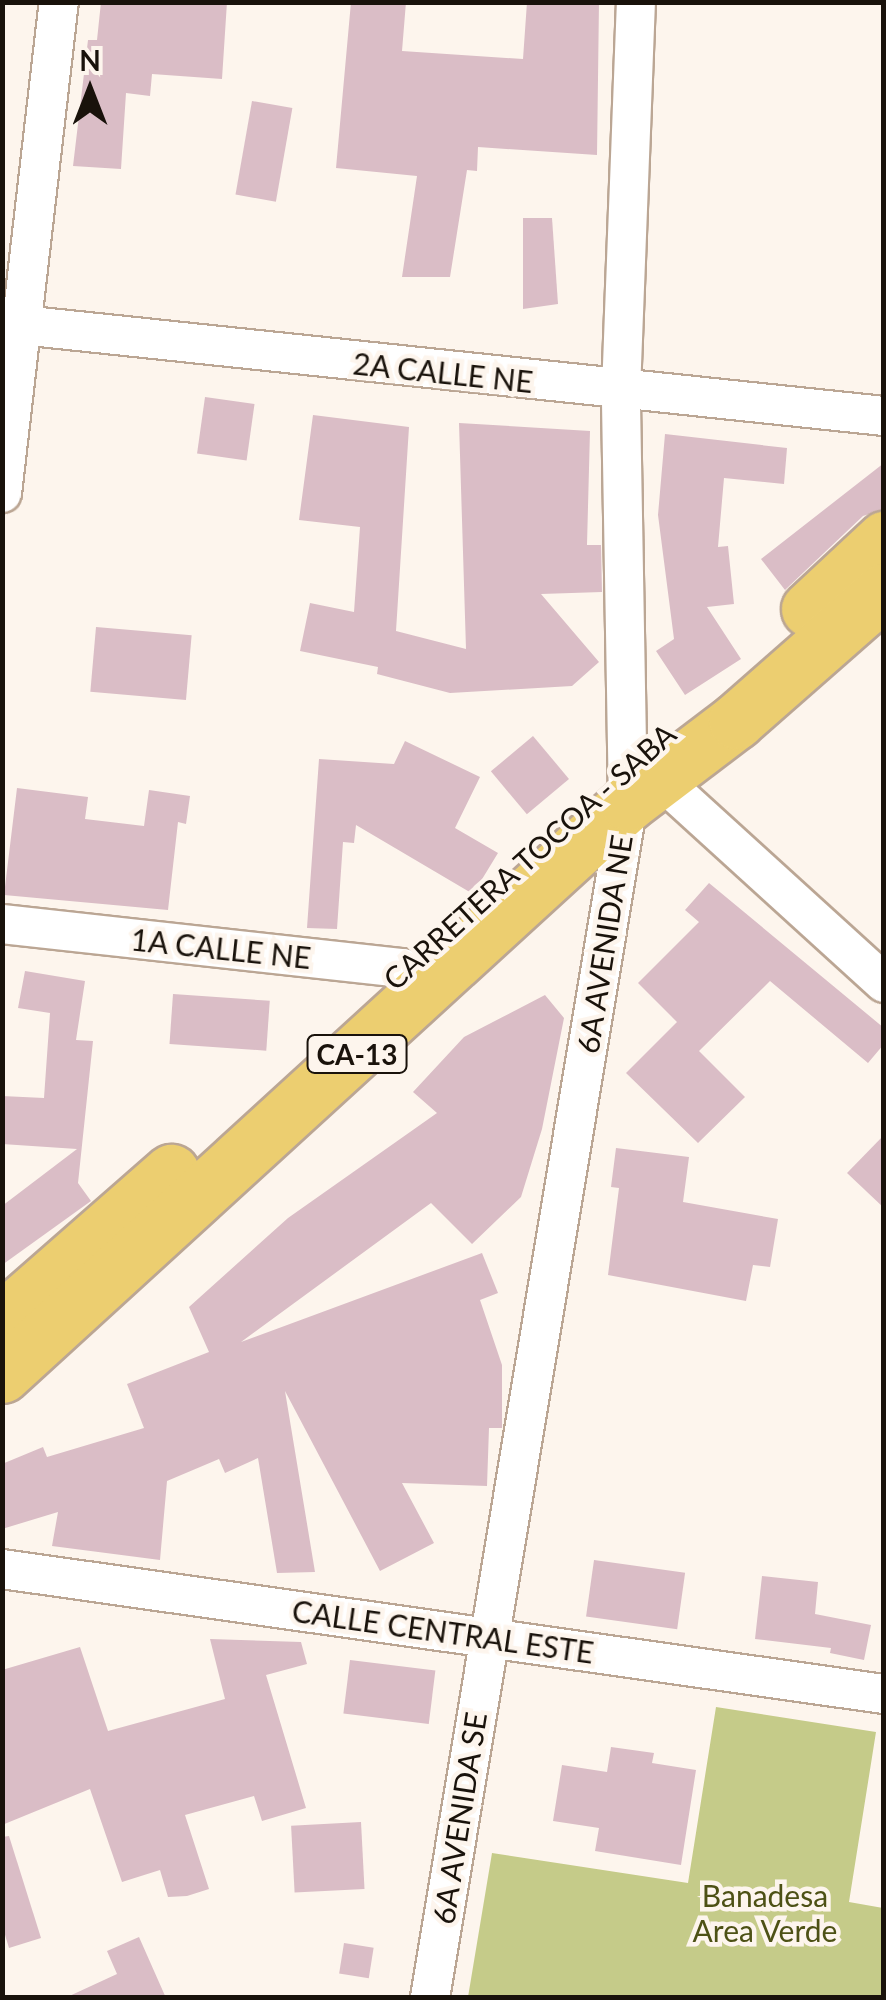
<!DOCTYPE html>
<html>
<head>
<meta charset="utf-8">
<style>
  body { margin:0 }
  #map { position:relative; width:886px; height:2000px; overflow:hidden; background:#fdf5ed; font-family:Lato,sans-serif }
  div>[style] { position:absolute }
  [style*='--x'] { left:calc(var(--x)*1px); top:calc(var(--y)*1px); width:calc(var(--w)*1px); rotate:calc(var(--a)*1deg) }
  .green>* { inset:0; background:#c5cb89 }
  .building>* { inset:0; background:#dabdc6; transform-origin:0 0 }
  .roads { filter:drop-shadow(2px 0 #bba694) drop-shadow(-2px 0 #bba694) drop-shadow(0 2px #bba694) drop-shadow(0 -2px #bba694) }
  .minor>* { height:38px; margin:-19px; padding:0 19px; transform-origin:19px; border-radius:19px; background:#fff }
  .primary>* { height:55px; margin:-27.5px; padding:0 27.5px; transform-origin:27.5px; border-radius:27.5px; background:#ecce70 }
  span { translate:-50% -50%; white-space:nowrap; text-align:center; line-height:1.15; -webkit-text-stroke:9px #fdf5ed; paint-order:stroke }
  .shield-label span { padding:2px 8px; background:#fdf5ed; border:2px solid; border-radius:8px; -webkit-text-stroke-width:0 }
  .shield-label { font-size:28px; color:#19120b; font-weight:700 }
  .street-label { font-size:30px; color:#19120b }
  .park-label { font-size:30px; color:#4d5115 }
  .frame { position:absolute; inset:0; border:5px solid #19120b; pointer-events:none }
  .north { position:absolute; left:40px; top:40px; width:100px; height:100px; -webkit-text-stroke:8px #fdf5ed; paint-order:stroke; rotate:0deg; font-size:28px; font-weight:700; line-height:40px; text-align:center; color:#19120b }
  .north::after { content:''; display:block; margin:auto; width:35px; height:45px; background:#19120b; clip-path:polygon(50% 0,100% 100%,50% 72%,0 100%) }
</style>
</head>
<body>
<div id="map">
  <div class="green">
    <i style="clip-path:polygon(716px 1707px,876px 1732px,849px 1902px,883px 1908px,883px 1997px,468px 1997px,492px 1853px,688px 1883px)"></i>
  </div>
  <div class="building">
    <i style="clip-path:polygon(101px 2px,227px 2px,222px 79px,152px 74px,150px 96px,126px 93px,121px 169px,73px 166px,88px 40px,97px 40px)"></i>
    <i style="clip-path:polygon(351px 2px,406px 2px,402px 51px,523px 59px,527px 2px,599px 2px,597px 155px,478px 147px,477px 171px,467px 170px,450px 277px,402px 277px,417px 176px,336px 168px)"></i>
    <i style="left:252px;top:101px;width:41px;height:95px;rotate:10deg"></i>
    <i style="clip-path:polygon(523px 218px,552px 218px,558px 304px,523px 309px)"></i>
    <i style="left:205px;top:397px;width:50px;height:57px;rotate:8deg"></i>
    <i style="clip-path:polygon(313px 415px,409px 427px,396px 631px,466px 649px,459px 423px,590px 431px,587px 545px,601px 545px,602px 592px,541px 594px,599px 662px,572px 686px,450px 693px,377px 674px,378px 667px,300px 651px,310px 603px,354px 612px,360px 527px,299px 520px)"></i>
    <i style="clip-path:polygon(665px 434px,787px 448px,784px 484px,724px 478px,718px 547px,728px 546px,734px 604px,707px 607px,741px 659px,685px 695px,656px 651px,674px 639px,658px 515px)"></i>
    <i style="clip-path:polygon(884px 463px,884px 509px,863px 516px,785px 590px,761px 559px)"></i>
    <i style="left:96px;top:627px;width:96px;height:65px;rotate:5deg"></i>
    <i style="left:533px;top:736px;width:56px;height:55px;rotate:50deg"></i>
    <i style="clip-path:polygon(405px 741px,480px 777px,455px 828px,498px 853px,473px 894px,356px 825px,354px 843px,343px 842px,337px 929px,307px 928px,319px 759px,394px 764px)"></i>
    <i style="clip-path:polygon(17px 788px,88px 797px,85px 819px,144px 826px,149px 790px,190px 796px,186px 824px,178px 822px,168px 910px,4px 895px)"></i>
    <i style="clip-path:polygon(709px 883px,884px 1028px,884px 1044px,868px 1063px,770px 981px,699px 1051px,745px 1097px,698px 1143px,626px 1073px,677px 1022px,638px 983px,699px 922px,685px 910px)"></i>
    <i style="clip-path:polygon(25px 971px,85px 981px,76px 1040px,93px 1041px,78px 1183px,91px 1201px,2px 1265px,2px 1206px,77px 1149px,2px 1144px,2px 1096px,44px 1098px,50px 1013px,18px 1008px)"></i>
    <i style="left:173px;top:994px;width:97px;height:50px;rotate:4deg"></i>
    <i style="clip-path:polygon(545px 995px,564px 1018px,542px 1129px,521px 1197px,472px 1244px,431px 1203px,241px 1342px,482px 1253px,498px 1293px,480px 1300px,502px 1365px,502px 1428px,489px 1428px,487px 1486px,402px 1483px,434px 1543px,380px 1571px,285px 1391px,315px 1572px,277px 1573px,258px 1458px,225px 1473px,219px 1459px,167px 1481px,160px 1560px,52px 1546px,58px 1512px,2px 1529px,2px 1464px,43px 1447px,47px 1457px,144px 1428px,127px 1384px,209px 1352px,189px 1307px,288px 1218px,437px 1113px,413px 1092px,464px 1037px)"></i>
    <i style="clip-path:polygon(884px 1135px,884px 1208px,847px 1173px)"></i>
    <i style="clip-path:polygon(616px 1148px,689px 1157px,683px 1202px,778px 1219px,770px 1267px,753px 1265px,746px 1301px,608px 1275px,619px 1188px,611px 1187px)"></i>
    <i style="left:594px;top:1560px;width:92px;height:57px;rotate:8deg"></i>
    <i style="clip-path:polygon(762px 1576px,818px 1582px,815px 1614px,871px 1625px,864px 1660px,830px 1653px,831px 1648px,755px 1639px)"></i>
    <i style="clip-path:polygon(210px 1639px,301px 1642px,307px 1664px,266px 1675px,306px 1808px,262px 1821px,254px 1796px,185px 1815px,209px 1889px,187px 1896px,168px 1897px,160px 1870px,122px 1882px,90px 1789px,2px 1825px,2px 1670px,80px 1647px,108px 1731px,225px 1699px)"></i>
    <i style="left:350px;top:1660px;width:86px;height:54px;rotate:7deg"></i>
    <i style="clip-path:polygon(611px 1747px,654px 1753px,652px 1763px,696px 1770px,681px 1865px,595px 1851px,599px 1828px,553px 1821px,562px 1765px,607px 1772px)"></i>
    <i style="left:361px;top:1822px;width:67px;height:70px;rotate:87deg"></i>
    <i style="clip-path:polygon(9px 1836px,41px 1938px,9px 1948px,2px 1925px,2px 1837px)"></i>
    <i style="clip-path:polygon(139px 1937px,166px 1998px,65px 1998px,117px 1974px,107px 1951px)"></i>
    <i style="left:344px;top:1943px;width:30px;height:31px;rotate:9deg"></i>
  </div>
  <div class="roads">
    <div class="minor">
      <i style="--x:2;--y:323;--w:887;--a:6.02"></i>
      <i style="--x:2;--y:493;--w:494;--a:-83.4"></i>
      <i style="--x:660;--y:779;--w:303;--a:42.3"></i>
      <i style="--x:2;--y:924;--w:403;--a:6.3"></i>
      <i style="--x:403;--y:968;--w:37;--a:20"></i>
      <i style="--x:2;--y:1569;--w:891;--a:8.07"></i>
      <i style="--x:430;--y:1998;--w:1211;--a:-80.59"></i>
      <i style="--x:628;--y:803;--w:412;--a:-91"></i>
      <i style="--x:621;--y:391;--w:389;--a:-87.8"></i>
    </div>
    <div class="primary">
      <i style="--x:809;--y:609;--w:103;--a:-43"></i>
      <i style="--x:2;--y:1320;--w:225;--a:-41.2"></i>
      <i style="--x:2;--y:1375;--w:848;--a:-42.42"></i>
      <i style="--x:628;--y:803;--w:136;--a:-37.2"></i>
      <i style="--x:736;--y:721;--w:197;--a:-41.3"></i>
    </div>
  </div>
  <div class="shield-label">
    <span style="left:357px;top:1054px">CA-13</span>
  </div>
  <div class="street-label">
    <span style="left:443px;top:372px;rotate:6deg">2A CALLE NE</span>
    <span style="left:529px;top:856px;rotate:-42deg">CARRETERA TOCOA - SABA</span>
    <span style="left:604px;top:944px;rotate:-81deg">6A AVENIDA NE</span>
    <span style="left:221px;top:948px;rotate:6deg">1A CALLE NE</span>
    <span style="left:443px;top:1631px;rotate:8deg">CALLE CENTRAL ESTE</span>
    <span style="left:459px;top:1818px;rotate:-81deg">6A AVENIDA SE</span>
  </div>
  <div class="park-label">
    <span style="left:765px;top:1912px">Banadesa<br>Area Verde</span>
  </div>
  <div class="frame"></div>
  <div class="north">N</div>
</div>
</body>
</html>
